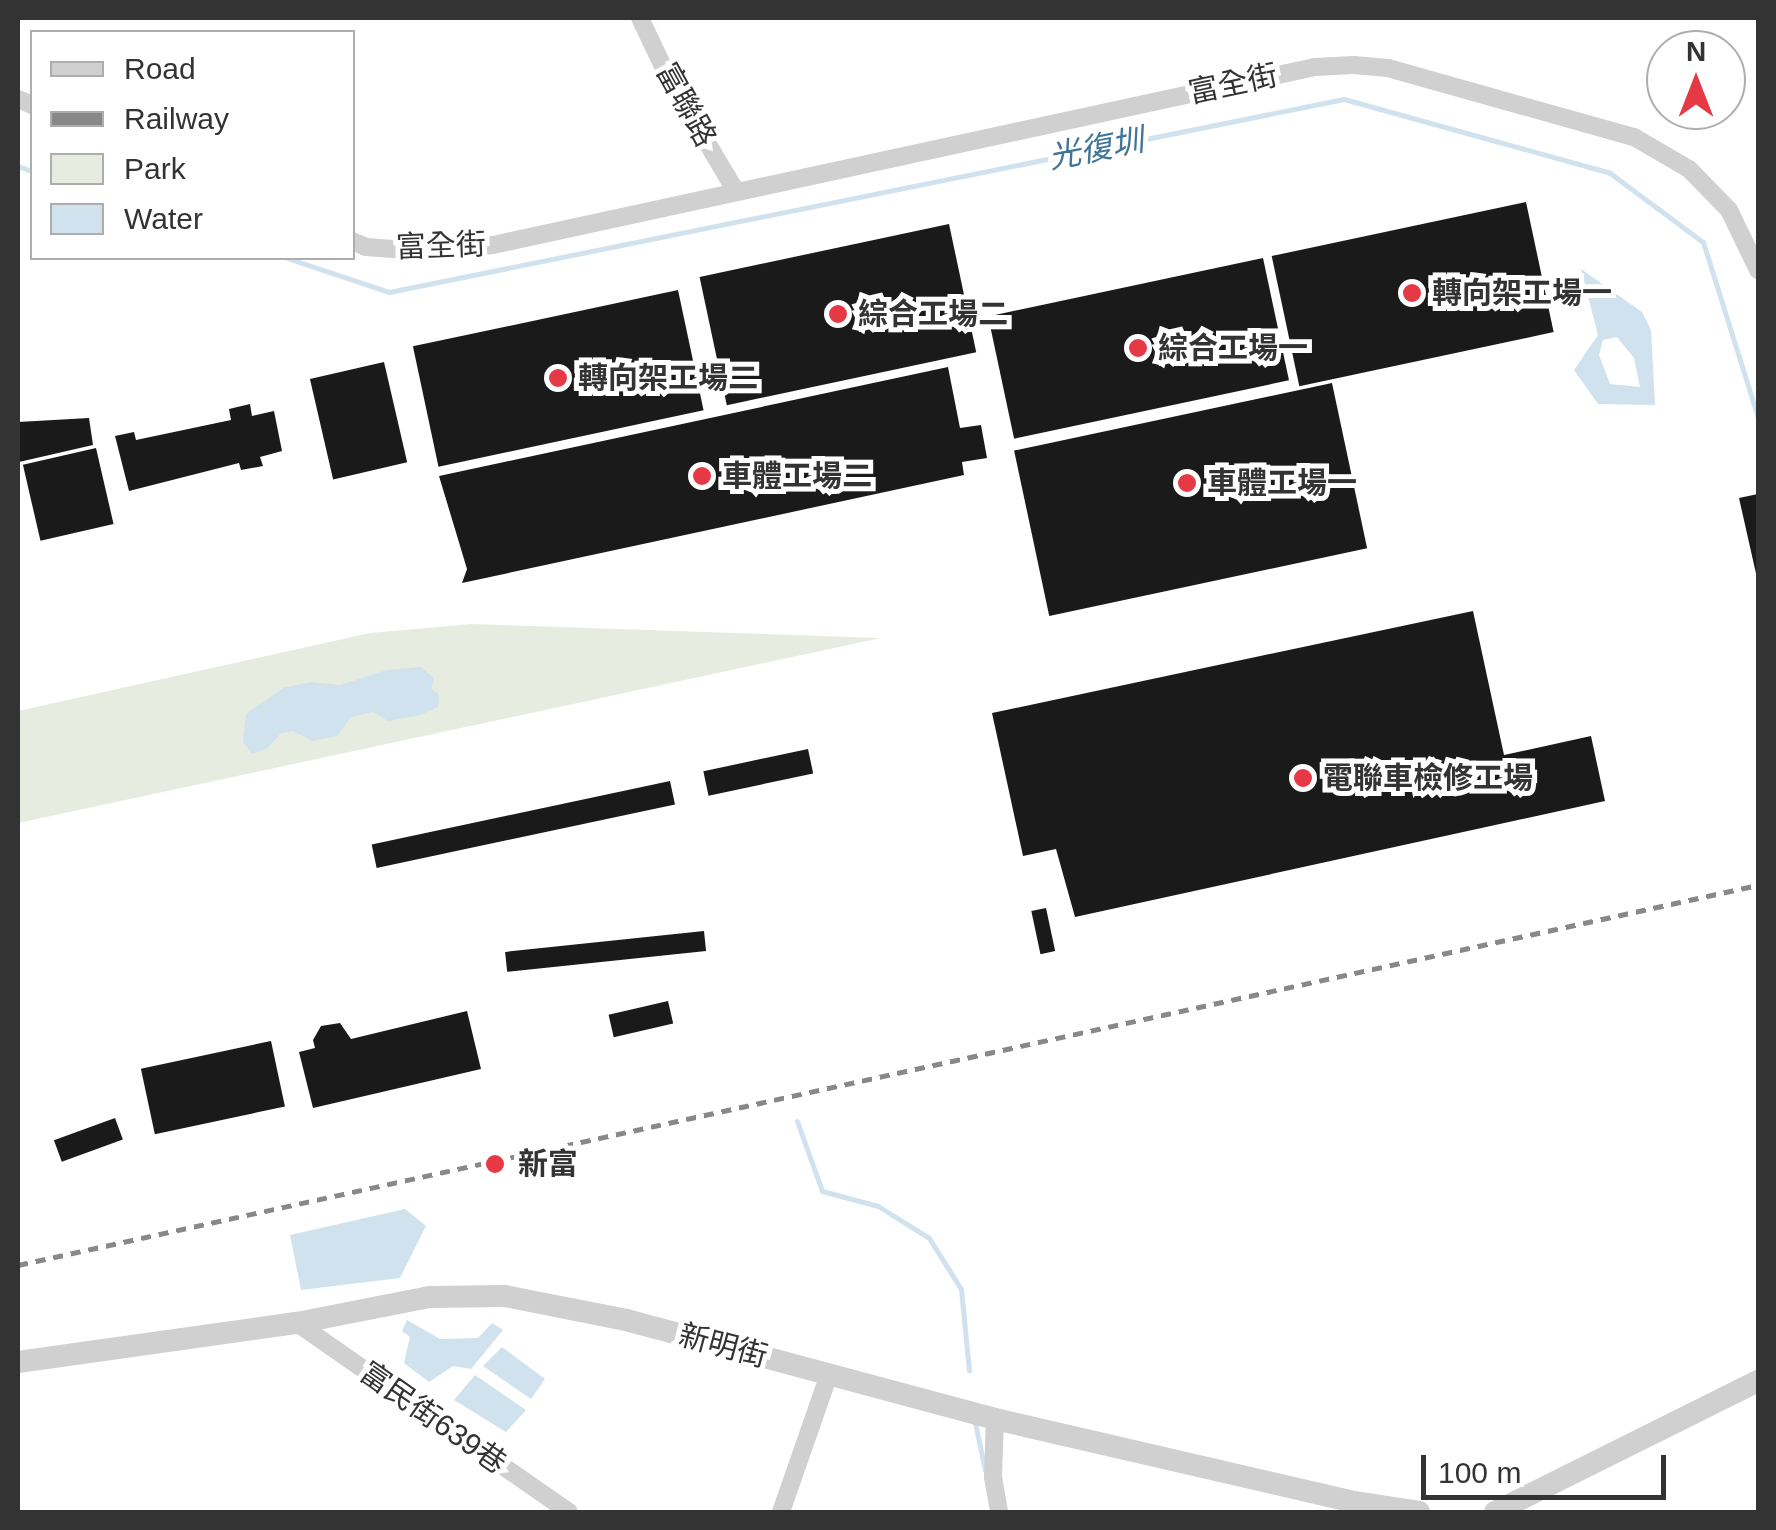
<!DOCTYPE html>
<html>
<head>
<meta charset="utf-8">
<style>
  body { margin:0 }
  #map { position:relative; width:1776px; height:1530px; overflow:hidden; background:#fff; font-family:Helvetica,"Noto Sans TC",sans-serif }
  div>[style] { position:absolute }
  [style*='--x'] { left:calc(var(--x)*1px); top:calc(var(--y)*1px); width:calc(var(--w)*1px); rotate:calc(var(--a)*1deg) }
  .green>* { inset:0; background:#e6ecdf }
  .water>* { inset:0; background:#cfe2ee }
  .stream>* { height:5px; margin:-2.5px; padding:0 2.5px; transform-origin:2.5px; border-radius:2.5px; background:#cfe2ee }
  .building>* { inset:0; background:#1a1a1a; transform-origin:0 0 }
  .minor>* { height:18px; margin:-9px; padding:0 9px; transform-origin:9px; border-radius:9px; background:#d0d0d0 }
  .tertiary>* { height:22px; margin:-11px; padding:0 11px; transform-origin:11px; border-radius:11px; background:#d0d0d0 }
  .rail>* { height:5px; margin-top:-2.5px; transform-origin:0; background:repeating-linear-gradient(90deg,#888 0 10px,transparent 0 18px) }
  .dots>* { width:28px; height:28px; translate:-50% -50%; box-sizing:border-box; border:5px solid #fff; border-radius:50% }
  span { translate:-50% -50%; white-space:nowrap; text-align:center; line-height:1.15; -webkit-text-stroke:10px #fff; paint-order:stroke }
  .street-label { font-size:30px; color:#333 }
  .poi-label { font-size:30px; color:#333; font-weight:700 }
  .left { translate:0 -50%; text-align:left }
  .water-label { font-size:32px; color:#3f7597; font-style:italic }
  .frame { position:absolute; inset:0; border:20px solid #333; pointer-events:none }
  .legend { position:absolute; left:30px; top:30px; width:325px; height:230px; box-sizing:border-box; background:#fff; border:2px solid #adadad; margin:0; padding:12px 18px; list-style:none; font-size:30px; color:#333 }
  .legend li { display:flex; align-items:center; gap:20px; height:50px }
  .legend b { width:50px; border:2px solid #adadad }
  .north { position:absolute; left:1646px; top:30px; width:100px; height:100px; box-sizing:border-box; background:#fff; border:2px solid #adadad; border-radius:50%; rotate:0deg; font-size:28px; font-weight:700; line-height:40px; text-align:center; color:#333 }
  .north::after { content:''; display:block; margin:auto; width:35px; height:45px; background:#e63946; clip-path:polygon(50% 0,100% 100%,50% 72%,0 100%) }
  .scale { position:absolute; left:1421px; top:1455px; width:245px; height:45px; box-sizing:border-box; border:5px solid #333; border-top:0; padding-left:12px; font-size:30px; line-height:35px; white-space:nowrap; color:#333; -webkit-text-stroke:8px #fff; paint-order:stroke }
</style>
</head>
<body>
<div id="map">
  <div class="green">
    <i style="clip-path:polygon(471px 624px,881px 638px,18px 823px,18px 711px,370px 633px)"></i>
  </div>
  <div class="water">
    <i style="clip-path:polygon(evenodd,1581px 269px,1642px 312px,1651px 330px,1655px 405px,1598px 404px,1574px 370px,1598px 335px,1581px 269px,1617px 337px,1634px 358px,1640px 387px,1610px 384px,1599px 355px,1603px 340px,1617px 337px)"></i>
    <i style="clip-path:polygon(421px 667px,434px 678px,431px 689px,439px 694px,438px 707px,420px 715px,388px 721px,373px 712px,351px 717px,337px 736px,312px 741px,293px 731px,281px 733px,268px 748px,252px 754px,243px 742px,246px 714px,283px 688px,311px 682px,340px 685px,387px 670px)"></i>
    <i style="clip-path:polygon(405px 1209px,426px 1226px,400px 1278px,301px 1290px,290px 1235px)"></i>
    <i style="clip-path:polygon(407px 1320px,440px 1339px,478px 1338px,492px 1323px,503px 1330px,471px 1369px,453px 1366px,429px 1382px,404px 1363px,410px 1337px,402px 1331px)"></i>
    <i style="clip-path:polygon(502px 1347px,545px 1379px,531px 1399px,483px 1366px)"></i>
    <i style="clip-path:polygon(475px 1375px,526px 1410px,506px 1432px,454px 1400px)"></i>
  </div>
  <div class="stream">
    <i style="--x:18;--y:166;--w:15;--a:20"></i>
    <i style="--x:287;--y:258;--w:108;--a:18.4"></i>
    <i style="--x:389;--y:292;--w:974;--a:-11.43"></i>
    <i style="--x:1344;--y:99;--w:276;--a:15.5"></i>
    <i style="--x:1610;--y:173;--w:116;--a:36.6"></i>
    <i style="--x:1703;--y:242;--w:183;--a:72.6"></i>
    <i style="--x:797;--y:1121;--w:74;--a:70.3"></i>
    <i style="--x:822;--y:1191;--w:58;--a:15"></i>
    <i style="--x:878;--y:1206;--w:60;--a:32.1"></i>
    <i style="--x:929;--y:1238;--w:60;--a:57.9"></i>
    <i style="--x:961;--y:1289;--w:82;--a:84.4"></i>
    <i style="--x:975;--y:1423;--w:48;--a:78"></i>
  </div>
  <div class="building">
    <i style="left:1526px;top:202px;width:133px;height:260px;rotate:78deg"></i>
    <i style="left:949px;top:224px;width:131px;height:255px;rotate:78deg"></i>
    <i style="left:1263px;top:258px;width:125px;height:281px;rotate:78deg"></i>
    <i style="left:678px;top:290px;width:123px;height:271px;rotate:78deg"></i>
    <i style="left:384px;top:362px;width:103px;height:76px;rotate:77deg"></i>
    <i style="clip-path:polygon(948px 367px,960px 428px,981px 425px,987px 458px,962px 462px,964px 475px,462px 583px,467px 569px,439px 476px)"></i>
    <i style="left:1332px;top:383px;width:169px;height:325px;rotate:78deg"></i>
    <i style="clip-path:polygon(250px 404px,252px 416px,274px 411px,282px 451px,260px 457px,263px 466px,241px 470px,239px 463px,129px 491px,115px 436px,134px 432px,136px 440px,231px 420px,229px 409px)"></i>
    <i style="clip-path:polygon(89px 418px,93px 445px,19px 462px,18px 422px)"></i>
    <i style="left:96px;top:448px;width:78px;height:75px;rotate:77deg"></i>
    <i style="clip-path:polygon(1758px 494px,1758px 577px,1757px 578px,1739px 498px)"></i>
    <i style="clip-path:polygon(1473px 611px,1504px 755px,1591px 736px,1605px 801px,1075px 917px,1056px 849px,1023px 856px,992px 713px)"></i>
    <i style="left:808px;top:749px;width:25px;height:107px;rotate:78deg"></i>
    <i style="left:670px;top:781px;width:24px;height:305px;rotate:78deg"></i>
    <i style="left:1046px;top:908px;width:44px;height:15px;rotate:78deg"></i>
    <i style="left:704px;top:931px;width:20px;height:200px;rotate:84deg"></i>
    <i style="left:668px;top:1001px;width:23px;height:61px;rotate:77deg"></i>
    <i style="clip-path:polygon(467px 1011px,481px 1069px,313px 1108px,299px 1052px,315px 1048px,313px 1040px,321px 1026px,340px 1023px,351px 1039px)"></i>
    <i style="left:271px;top:1041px;width:67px;height:133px;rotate:78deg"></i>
    <i style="left:115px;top:1118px;width:23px;height:65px;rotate:70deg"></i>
  </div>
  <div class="minor">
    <i style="--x:640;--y:18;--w:65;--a:64.6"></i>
    <i style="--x:668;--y:77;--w:131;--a:59.3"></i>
    <i style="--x:18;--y:99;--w:15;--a:23"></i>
    <i style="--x:352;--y:241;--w:15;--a:23"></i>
    <i style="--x:366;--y:247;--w:68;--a:4.2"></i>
    <i style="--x:434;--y:252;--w:59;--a:-6.8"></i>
    <i style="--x:493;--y:245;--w:841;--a:-12.22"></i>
    <i style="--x:1315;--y:67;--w:39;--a:-3"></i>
    <i style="--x:1354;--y:65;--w:34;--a:5"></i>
    <i style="--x:1388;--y:68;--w:255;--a:15.7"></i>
    <i style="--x:1634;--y:137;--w:64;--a:30.2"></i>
    <i style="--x:1689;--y:169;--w:57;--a:45.7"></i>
    <i style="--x:1729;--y:210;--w:67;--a:64.2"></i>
    <i style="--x:297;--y:1323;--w:331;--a:34.8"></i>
    <i style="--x:995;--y:1419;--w:58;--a:92"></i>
    <i style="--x:993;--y:1477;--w:36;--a:80"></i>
    <i style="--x:781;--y:1512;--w:146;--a:-70.8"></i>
  </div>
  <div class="tertiary">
    <i style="--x:18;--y:1362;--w:282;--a:-8"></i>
    <i style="--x:297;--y:1323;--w:136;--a:-11.1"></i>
    <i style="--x:430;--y:1297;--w:75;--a:-0.8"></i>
    <i style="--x:505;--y:1296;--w:123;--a:11.2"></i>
    <i style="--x:626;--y:1320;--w:382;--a:15"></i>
    <i style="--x:995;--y:1419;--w:363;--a:13"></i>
    <i style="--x:1349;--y:1501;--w:71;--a:8.9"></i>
    <i style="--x:1495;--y:1512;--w:294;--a:-26.5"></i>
  </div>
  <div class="rail">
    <i style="--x:18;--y:1265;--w:1781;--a:-12.32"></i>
  </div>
  <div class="dots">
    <i style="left:1412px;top:293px;background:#e63946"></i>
    <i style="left:838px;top:314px;background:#e63946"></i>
    <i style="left:1138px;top:348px;background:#e63946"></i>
    <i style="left:558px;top:378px;background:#e63946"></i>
    <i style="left:702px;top:476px;background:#e63946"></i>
    <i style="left:1187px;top:483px;background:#e63946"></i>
    <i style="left:1303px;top:778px;background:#e63946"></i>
    <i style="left:495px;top:1164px;background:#e63946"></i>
  </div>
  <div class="street-label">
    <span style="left:1233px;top:84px;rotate:-12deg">富全街</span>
    <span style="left:686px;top:105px;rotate:61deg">富聯路</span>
    <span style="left:441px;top:246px;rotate:-2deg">富全街</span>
    <span style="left:723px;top:1346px;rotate:15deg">新明街</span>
    <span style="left:433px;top:1418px;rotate:35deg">富民街639巷</span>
  </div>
  <div class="poi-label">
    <span class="left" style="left:1432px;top:293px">轉向架工場一</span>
    <span class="left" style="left:858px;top:314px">綜合工場二</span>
    <span class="left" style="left:1158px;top:348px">綜合工場一</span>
    <span class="left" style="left:578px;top:378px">轉向架工場二</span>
    <span class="left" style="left:722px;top:476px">車體工場二</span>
    <span class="left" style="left:1207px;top:483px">車體工場一</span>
    <span class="left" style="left:1323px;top:778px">電聯車檢修工場</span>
    <span class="left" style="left:518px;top:1164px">新富</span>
  </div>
  <div class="water-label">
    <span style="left:1096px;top:149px;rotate:-11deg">光復圳</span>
  </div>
  <div class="frame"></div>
  <ul class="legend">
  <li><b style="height:12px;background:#d0d0d0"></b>Road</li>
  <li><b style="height:12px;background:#888"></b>Railway</li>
  <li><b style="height:28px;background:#e6ecdf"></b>Park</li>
  <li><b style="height:28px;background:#cfe2ee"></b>Water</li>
  </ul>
  <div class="north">N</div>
  <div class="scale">100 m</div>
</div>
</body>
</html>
